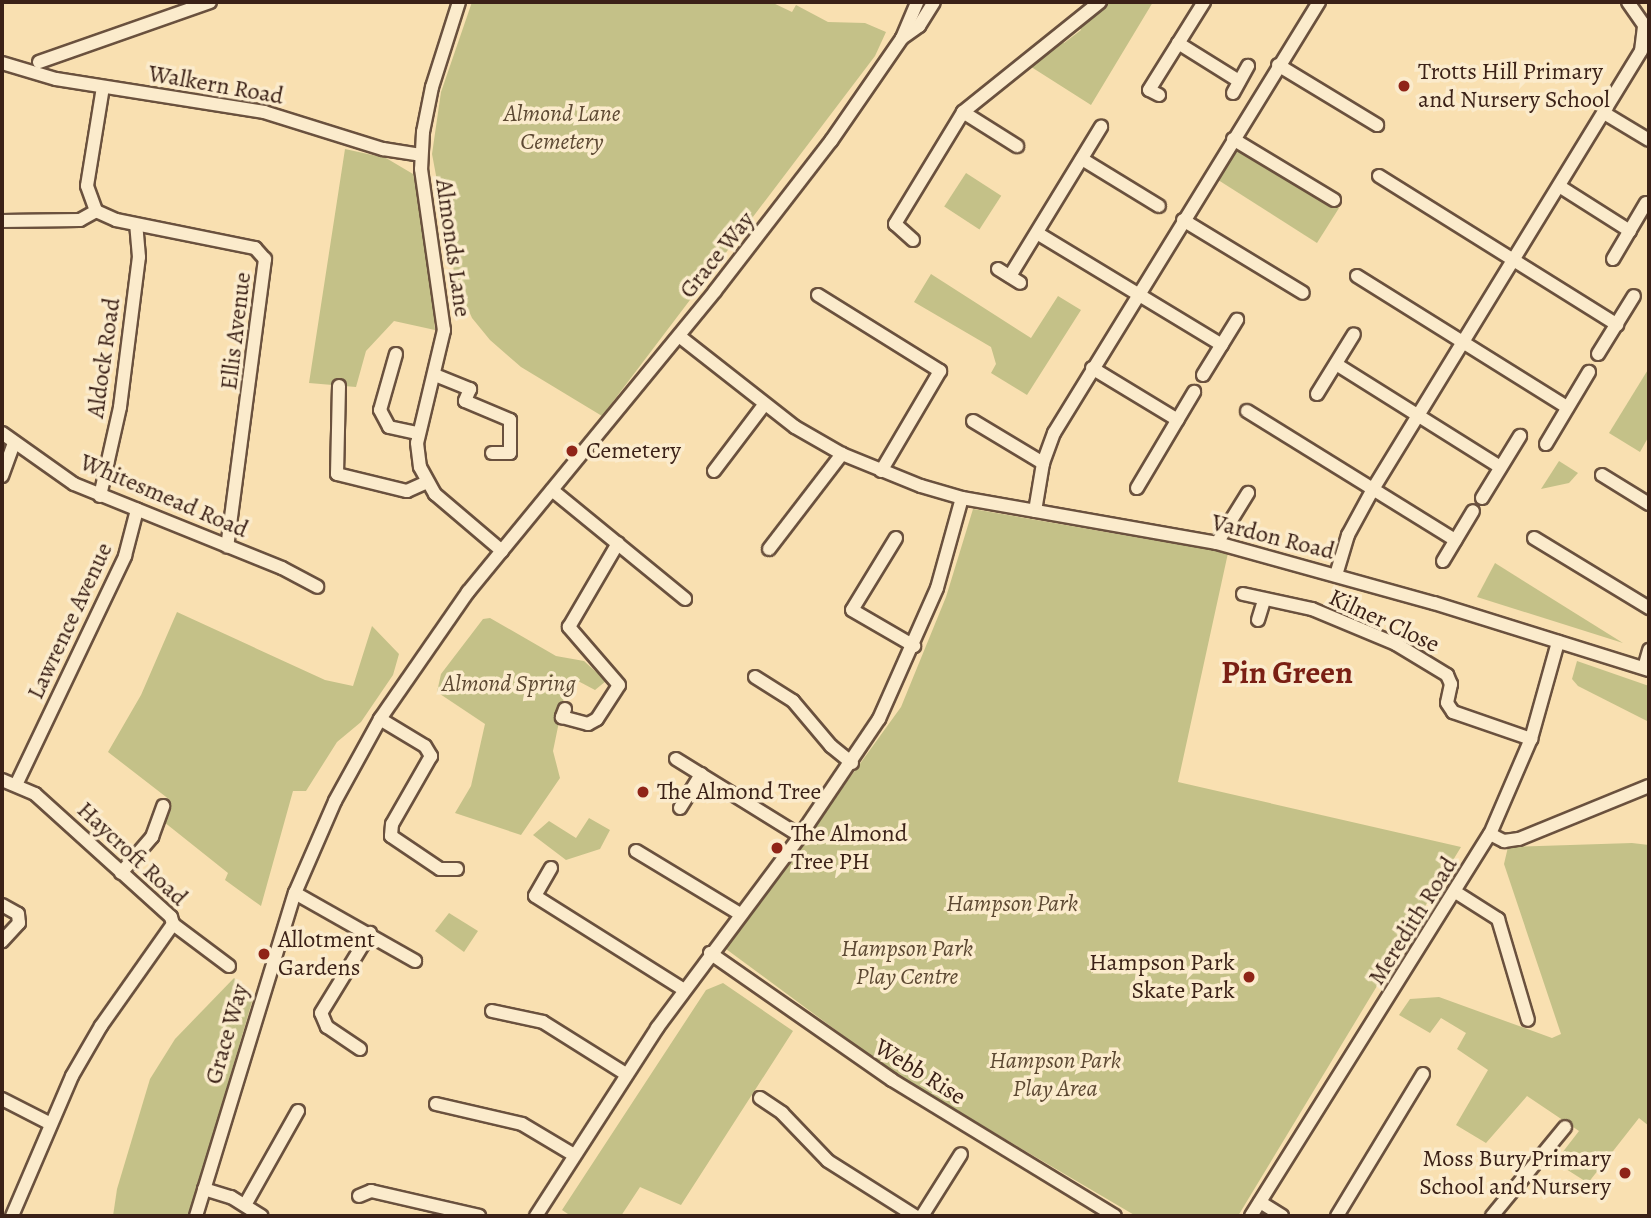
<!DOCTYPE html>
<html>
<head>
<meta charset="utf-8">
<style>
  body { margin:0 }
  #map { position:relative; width:1651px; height:1218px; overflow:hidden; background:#f9e0b1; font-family:Alegreya,serif }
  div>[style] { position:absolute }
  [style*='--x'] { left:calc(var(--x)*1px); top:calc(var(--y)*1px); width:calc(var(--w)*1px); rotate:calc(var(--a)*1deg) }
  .green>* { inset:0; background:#c4c188; transform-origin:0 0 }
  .roads { filter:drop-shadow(2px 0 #6a513e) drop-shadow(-2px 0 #6a513e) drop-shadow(0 2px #6a513e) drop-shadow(0 -2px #6a513e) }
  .minor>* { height:12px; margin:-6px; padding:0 6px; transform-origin:6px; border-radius:6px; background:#fbebcc }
  .dots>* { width:19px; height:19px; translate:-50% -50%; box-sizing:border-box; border:4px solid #fbebcc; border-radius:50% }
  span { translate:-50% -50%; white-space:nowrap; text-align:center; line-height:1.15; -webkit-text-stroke:7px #fbebcc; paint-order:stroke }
  .poi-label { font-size:24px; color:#3b2117 }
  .left { translate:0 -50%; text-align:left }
  .right { translate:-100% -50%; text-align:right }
  .street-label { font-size:24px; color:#3b2117 }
  .park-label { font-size:24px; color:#5d4933; font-style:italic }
  .district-label { font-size:32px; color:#7a1f14; font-weight:700 }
  .frame { position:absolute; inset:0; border:4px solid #3b2117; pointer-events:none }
</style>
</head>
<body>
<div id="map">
  <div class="green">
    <i style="clip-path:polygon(472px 2px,771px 2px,792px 12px,796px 5px,828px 22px,865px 23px,886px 32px,875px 56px,602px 416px,521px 367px,490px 340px,472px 318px,456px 282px,432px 154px,441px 92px)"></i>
    <i style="clip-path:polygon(1104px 2px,1153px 2px,1091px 105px,1025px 63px,1058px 36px,1064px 43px,1081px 30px,1077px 23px)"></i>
    <i style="clip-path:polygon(345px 149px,386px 158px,413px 174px,428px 242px,435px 330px,394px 321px,366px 351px,356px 387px,309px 383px)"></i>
    <i style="clip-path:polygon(1234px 149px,1242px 149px,1339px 208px,1317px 243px,1215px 178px)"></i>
    <i style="left:966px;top:173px;width:42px;height:40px;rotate:33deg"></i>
    <i style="clip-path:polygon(931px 274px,1031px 338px,1058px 296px,1081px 310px,1027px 395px,991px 373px,996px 364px,991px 347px,914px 302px)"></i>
    <i style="clip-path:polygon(1649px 368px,1649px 436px,1640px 452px,1609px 433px)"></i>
    <i style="clip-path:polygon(1559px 461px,1578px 473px,1569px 483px,1541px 489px)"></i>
    <i style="clip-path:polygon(973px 509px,1228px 553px,1178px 782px,1461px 847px,1238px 1216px,1136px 1216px,898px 1076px,726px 949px,901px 707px,946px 597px)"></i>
    <i style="clip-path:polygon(1495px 563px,1623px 643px,1477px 597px)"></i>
    <i style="clip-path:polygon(177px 612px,325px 680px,353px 686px,372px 626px,399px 654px,393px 675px,361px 722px,337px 742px,306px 791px,293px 791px,261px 906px,225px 880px,228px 873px,164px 822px,170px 800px,108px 752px,141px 695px)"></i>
    <i style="clip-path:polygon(490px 618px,556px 656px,584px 661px,606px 681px,595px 690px,578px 681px,567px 683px,553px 751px,560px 778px,521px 835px,455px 813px,471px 786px,485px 724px,437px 692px,441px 674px,483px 619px)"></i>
    <i style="clip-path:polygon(1577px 661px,1649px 686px,1649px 722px,1578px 686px,1572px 679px)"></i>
    <i style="clip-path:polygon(589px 818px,610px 830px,600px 849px,566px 860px,533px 835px,549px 821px,576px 838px)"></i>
    <i style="clip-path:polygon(1632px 843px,1649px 845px,1649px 1126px,1639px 1118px,1588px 1183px,1555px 1162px,1579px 1131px,1527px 1096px,1486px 1143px,1456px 1125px,1488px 1070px,1457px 1049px,1466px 1033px,1441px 1018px,1430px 1033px,1399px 1015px,1410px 999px,1439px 997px,1552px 1038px,1561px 1034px,1504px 864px,1508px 847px)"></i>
    <i style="clip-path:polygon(449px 913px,478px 931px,464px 952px,435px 931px)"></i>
    <i style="clip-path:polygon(234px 978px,254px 995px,189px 1216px,113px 1216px,117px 1189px,150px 1079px,175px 1039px)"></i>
    <i style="clip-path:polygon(723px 983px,793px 1031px,681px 1205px,640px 1187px,621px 1216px,571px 1216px,562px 1210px,706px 990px)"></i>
  </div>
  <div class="roads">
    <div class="minor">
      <i style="--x:459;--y:2;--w:89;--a:107.6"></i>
      <i style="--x:432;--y:87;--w:46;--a:101.3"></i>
      <i style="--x:423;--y:132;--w:37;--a:93"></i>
      <i style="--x:421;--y:169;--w:163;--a:81.9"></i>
      <i style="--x:444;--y:330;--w:116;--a:103.4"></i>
      <i style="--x:417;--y:443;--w:24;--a:83"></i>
      <i style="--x:420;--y:467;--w:31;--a:61"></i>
      <i style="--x:435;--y:494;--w:88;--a:40.4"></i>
      <i style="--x:902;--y:38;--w:21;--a:-35"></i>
      <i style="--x:919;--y:26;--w:28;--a:-58"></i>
      <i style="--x:1178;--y:43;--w:72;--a:31.9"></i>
      <i style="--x:39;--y:62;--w:181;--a:-19.3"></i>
      <i style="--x:2;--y:63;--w:56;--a:16.5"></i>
      <i style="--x:56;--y:79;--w:211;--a:9"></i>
      <i style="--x:264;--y:112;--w:125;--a:17.3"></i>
      <i style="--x:383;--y:149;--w:38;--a:9"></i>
      <i style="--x:1278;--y:65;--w:116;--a:31.2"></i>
      <i style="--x:103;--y:87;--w:100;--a:99.2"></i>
      <i style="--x:87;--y:186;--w:27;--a:70"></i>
      <i style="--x:96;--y:211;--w:22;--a:24"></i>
      <i style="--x:116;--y:220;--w:142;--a:11.4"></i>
      <i style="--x:255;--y:248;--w:15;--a:48"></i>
      <i style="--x:265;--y:259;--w:290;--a:97.5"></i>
      <i style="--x:1233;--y:93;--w:31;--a:-61"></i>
      <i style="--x:1159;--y:95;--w:11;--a:-153"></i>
      <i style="--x:1149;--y:90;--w:104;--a:-58"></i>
      <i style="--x:963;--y:112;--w:64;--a:32.2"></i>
      <i style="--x:1604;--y:113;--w:52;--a:31"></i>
      <i style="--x:1233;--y:139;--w:118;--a:31.1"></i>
      <i style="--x:1082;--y:159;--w:90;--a:31.4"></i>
      <i style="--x:1379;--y:176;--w:281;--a:32"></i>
      <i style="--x:1559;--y:186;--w:84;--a:32.4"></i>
      <i style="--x:1183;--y:220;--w:140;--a:31.3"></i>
      <i style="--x:2;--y:221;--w:78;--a:-0.7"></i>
      <i style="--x:80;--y:220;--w:18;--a:-29"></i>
      <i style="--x:1037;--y:233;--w:216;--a:31.2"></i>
      <i style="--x:913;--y:240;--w:24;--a:-138"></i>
      <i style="--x:895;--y:224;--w:131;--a:-58.7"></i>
      <i style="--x:963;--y:112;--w:176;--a:-38.8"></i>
      <i style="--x:1613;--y:259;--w:65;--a:-59.5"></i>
      <i style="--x:998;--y:269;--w:26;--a:32"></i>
      <i style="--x:1010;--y:276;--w:175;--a:-58.6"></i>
      <i style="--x:1357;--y:276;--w:248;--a:32"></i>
      <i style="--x:818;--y:295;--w:144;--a:31.9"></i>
      <i style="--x:940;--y:371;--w:116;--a:120.5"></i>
      <i style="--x:679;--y:336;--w:147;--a:38.1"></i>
      <i style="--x:795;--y:427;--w:54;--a:29.9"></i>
      <i style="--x:842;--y:454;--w:85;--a:22.1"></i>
      <i style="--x:921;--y:486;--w:43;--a:16.3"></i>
      <i style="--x:962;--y:498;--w:259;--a:10"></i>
      <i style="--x:1217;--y:543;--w:225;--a:15.5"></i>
      <i style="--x:1434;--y:603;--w:225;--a:17.3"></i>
      <i style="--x:396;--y:354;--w:58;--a:105.9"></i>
      <i style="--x:380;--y:410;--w:19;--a:62"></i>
      <i style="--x:389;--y:427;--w:29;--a:12"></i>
      <i style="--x:1598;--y:354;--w:68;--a:-58.2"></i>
      <i style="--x:1336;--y:364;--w:194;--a:32.1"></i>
      <i style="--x:1092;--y:368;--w:100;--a:31.2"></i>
      <i style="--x:435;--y:375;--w:38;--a:22"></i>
      <i style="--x:470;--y:389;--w:13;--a:113"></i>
      <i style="--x:465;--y:401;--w:49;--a:22.9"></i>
      <i style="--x:510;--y:420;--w:33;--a:90"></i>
      <i style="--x:510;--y:453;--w:18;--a:180"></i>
      <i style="--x:1203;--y:375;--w:65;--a:-58.3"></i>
      <i style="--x:339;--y:386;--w:88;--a:91.3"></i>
      <i style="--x:337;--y:474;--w:72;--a:13.7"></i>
      <i style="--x:407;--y:491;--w:22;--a:-24"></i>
      <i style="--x:1317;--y:394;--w:70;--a:-58.3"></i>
      <i style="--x:1247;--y:411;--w:245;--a:31.8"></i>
      <i style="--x:973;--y:421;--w:82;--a:31"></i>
      <i style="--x:2;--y:433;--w:88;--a:35.3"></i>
      <i style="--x:74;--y:484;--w:224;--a:22"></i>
      <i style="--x:282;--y:568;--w:40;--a:28"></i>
      <i style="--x:1546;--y:444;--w:84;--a:-59.2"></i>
      <i style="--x:714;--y:471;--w:83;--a:-52.9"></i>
      <i style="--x:1602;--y:475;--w:55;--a:31.7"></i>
      <i style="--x:2;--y:476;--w:35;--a:-70"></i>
      <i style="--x:1137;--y:488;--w:112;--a:-59.3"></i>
      <i style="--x:552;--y:490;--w:172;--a:39.3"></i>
      <i style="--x:100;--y:496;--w:91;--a:-77.3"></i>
      <i style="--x:120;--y:407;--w:151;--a:-82.8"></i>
      <i style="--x:139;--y:257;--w:32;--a:-95"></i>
      <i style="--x:1482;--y:498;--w:73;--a:-58.5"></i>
      <i style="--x:1035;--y:511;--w:49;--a:-80.5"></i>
      <i style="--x:1043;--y:463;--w:32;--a:-70"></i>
      <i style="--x:1054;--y:433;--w:506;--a:-58.41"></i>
      <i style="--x:896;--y:538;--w:84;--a:121.4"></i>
      <i style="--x:852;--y:610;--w:72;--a:30.1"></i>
      <i style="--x:1534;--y:538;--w:135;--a:31.3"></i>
      <i style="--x:1217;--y:543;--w:59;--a:-58.2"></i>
      <i style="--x:769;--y:549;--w:120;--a:-52.5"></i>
      <i style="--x:1443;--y:561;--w:58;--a:-59"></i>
      <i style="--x:1336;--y:575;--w:42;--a:-73.3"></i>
      <i style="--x:1348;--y:535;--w:52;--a:-61.5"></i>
      <i style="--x:1373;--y:489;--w:513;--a:-58.54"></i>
      <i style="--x:1641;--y:51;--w:26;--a:-83"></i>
      <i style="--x:1644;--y:25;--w:28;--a:-125"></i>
      <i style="--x:1243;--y:594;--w:71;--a:12.3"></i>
      <i style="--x:1312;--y:609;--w:91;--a:22.6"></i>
      <i style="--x:1396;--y:644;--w:60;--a:31.3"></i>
      <i style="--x:1447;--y:675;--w:10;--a:66"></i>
      <i style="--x:1451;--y:684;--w:19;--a:102"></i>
      <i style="--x:1447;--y:703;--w:11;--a:56"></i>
      <i style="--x:1453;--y:712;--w:83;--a:19.1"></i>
      <i style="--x:1258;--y:620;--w:21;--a:-73"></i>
      <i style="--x:1644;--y:668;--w:19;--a:-74"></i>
      <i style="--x:755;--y:677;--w:45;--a:32.3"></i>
      <i style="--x:793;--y:701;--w:59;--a:49.8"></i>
      <i style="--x:831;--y:746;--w:27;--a:39"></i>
      <i style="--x:565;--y:709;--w:9;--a:111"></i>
      <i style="--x:562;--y:717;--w:27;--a:15"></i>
      <i style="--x:588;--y:724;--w:10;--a:-29"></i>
      <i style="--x:597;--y:719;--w:40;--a:-57.1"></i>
      <i style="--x:619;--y:685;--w:77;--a:-130.8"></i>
      <i style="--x:569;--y:627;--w:97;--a:-59.7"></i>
      <i style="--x:380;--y:719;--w:52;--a:31"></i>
      <i style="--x:425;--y:746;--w:12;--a:59"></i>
      <i style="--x:431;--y:756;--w:78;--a:119.8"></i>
      <i style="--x:392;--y:824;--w:12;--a:95"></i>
      <i style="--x:391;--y:836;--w:59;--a:34"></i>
      <i style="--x:440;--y:869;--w:17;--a:0"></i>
      <i style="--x:676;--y:759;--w:146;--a:31.8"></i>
      <i style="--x:2;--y:780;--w:36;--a:23"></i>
      <i style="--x:35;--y:794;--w:183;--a:42.1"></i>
      <i style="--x:171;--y:917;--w:7;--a:74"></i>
      <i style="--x:173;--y:924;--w:70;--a:36.9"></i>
      <i style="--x:16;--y:785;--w:254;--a:-64.5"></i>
      <i style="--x:125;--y:556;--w:48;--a:-75.4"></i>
      <i style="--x:680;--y:808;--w:40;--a:-58"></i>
      <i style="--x:1490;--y:834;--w:16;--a:27"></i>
      <i style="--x:1504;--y:841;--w:15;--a:-8"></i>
      <i style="--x:1519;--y:839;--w:140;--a:-22.2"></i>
      <i style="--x:636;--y:851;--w:122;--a:31.2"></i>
      <i style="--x:551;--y:868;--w:32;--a:120"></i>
      <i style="--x:535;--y:896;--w:176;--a:32.2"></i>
      <i style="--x:121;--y:873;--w:48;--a:-49.3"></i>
      <i style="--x:152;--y:837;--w:33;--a:-70"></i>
      <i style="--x:295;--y:893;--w:138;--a:29.5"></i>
      <i style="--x:1457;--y:893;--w:49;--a:32.4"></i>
      <i style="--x:1498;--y:919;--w:105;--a:73.5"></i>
      <i style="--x:2;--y:905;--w:18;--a:29"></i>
      <i style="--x:18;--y:914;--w:9;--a:84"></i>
      <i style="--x:19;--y:923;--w:25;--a:133"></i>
      <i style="--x:710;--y:953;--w:222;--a:34.9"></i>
      <i style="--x:892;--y:1080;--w:261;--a:31.4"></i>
      <i style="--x:492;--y:1011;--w:52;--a:12.2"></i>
      <i style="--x:543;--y:1022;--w:98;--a:32.1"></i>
      <i style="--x:360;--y:1049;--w:40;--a:-146"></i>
      <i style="--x:327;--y:1027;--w:15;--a:-113"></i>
      <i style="--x:321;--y:1013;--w:94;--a:-58.5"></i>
      <i style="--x:760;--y:1098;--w:27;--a:34"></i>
      <i style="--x:782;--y:1113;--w:66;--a:46.2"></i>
      <i style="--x:828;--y:1161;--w:103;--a:32.3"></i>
      <i style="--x:2;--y:1099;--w:53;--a:27.1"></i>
      <i style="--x:436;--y:1104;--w:88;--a:13.1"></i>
      <i style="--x:522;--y:1124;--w:61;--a:30.8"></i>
      <i style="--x:204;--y:1189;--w:28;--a:17"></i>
      <i style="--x:231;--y:1197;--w:36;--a:32"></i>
      <i style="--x:359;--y:1196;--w:13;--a:-23"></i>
      <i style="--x:371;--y:1191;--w:111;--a:13"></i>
      <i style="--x:1260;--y:1202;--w:26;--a:32"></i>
      <i style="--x:245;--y:1205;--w:108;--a:-60.6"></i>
      <i style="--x:12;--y:1216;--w:152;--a:-66.8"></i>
      <i style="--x:72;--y:1076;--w:58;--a:-59.9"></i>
      <i style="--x:101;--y:1026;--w:125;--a:-54.8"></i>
      <i style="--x:196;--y:1216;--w:338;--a:-73"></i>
      <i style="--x:295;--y:893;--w:100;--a:-66.5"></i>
      <i style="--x:335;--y:801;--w:94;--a:-61.2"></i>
      <i style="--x:380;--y:719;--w:155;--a:-55.3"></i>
      <i style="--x:468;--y:592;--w:389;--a:-50.6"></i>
      <i style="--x:715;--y:291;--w:190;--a:-52.3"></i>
      <i style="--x:831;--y:141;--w:125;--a:-55.4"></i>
      <i style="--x:902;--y:38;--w:39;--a:-67"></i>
      <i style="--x:536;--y:1216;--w:224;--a:-57.2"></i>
      <i style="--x:657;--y:1028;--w:239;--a:-53.3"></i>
      <i style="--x:800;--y:836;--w:141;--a:-56"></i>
      <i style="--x:879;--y:719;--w:143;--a:-66.1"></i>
      <i style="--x:937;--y:588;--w:93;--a:-74.5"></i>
      <i style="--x:922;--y:1216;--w:73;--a:-57.8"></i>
      <i style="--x:1251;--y:1216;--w:451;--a:-58"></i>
      <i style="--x:1490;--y:834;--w:103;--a:-66.7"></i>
      <i style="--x:1531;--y:739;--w:101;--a:-74.4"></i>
      <i style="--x:1337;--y:1216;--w:166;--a:-58.8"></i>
      <i style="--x:1492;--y:1216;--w:115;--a:-50.6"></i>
    </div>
  </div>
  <div class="dots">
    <i style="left:1404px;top:86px;background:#8f2418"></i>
    <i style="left:572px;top:451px;background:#8f2418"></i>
    <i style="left:643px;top:792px;background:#8f2418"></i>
    <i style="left:777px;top:848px;background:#8f2418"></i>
    <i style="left:264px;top:954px;background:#8f2418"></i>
    <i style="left:1249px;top:977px;background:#8f2418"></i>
    <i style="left:1625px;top:1173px;background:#8f2418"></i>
  </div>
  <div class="poi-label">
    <span class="left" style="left:1418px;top:86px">Trotts Hill Primary<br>and Nursery School</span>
    <span class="left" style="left:586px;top:451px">Cemetery</span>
    <span class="left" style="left:657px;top:792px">The Almond Tree</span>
    <span class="left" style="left:791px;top:848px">The Almond<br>Tree PH</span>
    <span class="left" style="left:278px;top:954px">Allotment<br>Gardens</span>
    <span class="right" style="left:1235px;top:977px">Hampson Park<br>Skate Park</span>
    <span class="right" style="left:1611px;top:1173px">Moss Bury Primary<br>School and Nursery</span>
  </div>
  <div class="street-label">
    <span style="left:216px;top:85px;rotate:10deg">Walkern Road</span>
    <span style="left:453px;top:248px;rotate:82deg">Almonds Lane</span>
    <span style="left:717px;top:255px;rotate:-51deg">Grace Way</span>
    <span style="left:236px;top:331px;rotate:-83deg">Ellis Avenue</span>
    <span style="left:104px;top:358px;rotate:-82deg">Aldock Road</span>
    <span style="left:164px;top:496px;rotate:23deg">Whitesmead Road</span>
    <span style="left:1273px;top:537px;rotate:14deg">Vardon Road</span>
    <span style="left:70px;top:621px;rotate:-65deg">Lawrence Avenue</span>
    <span style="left:1384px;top:621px;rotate:25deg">Kilner Close</span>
    <span style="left:132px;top:854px;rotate:43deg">Haycroft Road</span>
    <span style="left:1413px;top:921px;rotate:-58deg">Meredith Road</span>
    <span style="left:227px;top:1034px;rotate:-74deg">Grace Way</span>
    <span style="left:920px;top:1072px;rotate:32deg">Webb Rise</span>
  </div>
  <div class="park-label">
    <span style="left:562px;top:128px">Almond Lane<br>Cemetery</span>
    <span style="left:509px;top:684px">Almond Spring</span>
    <span style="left:1012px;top:904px">Hampson Park</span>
    <span style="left:907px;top:963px">Hampson Park<br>Play Centre</span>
    <span style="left:1055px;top:1075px">Hampson Park<br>Play Area</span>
  </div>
  <div class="district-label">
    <span style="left:1287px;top:672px">Pin Green</span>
  </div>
  <div class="frame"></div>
</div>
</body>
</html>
